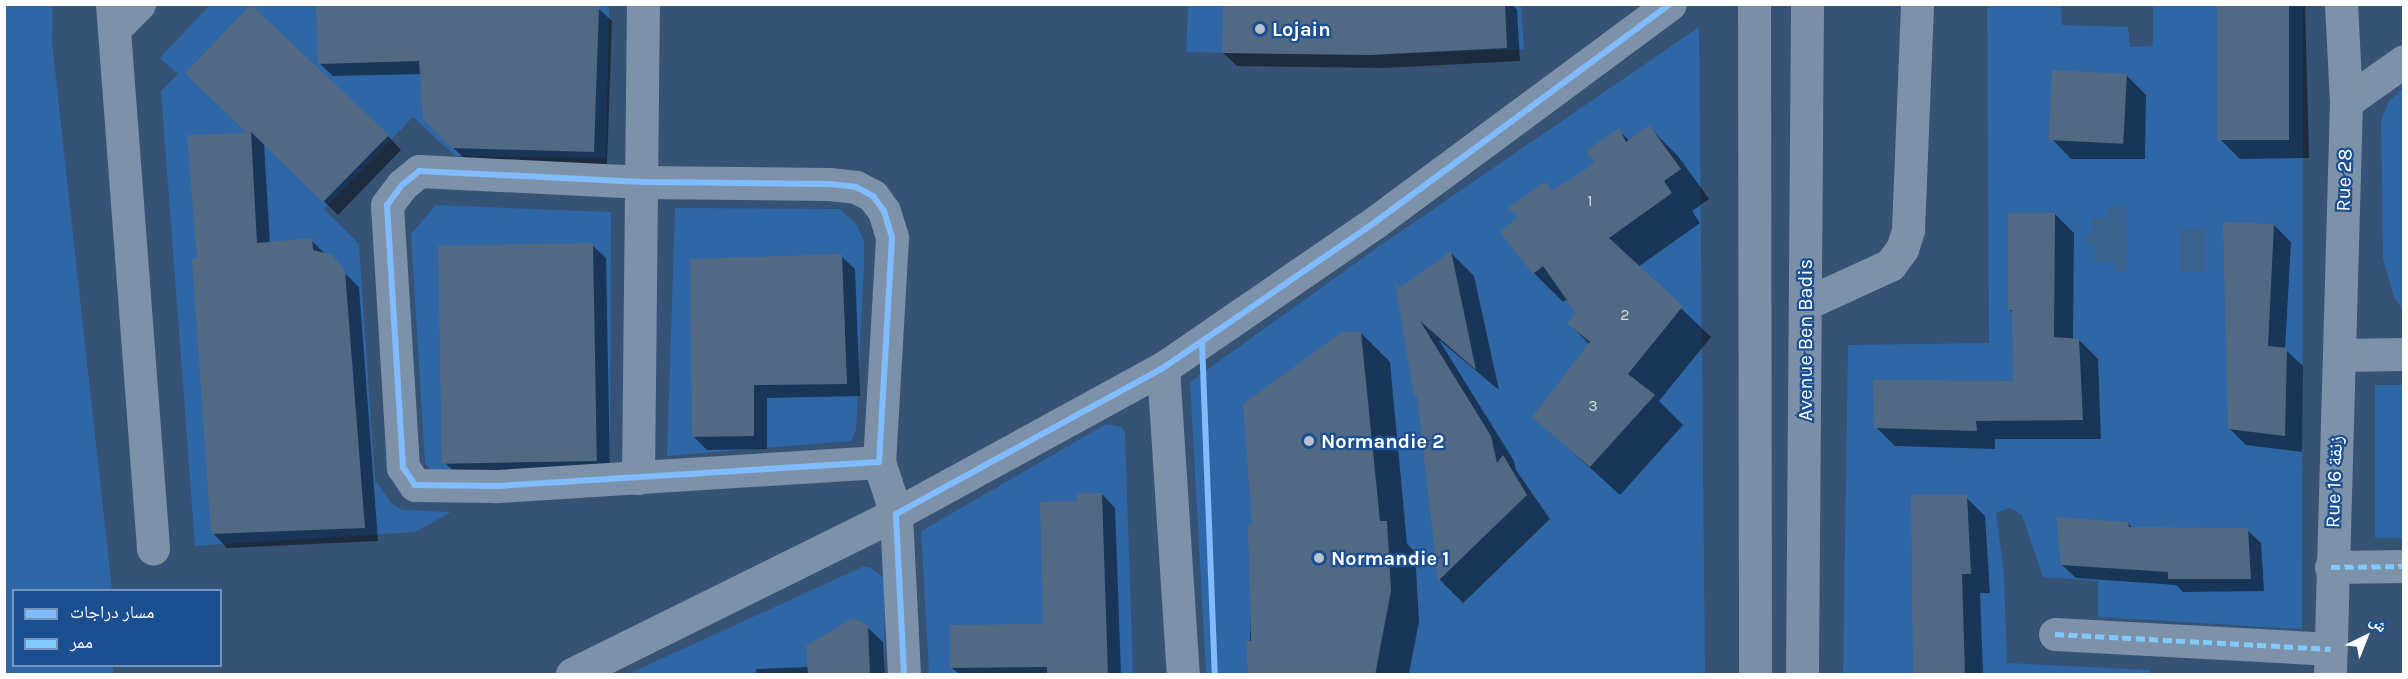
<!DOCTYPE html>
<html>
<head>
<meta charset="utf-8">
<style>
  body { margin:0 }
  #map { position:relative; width:2408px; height:679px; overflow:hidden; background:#365274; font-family:Karla,"Noto Naskh Arabic",sans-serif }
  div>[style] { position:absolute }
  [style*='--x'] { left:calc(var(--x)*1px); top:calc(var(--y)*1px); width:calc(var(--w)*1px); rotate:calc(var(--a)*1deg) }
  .green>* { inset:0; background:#2f66a5; transform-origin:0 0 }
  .water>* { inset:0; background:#3b618d; transform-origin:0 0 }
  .shadow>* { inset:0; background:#0007 }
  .building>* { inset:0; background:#526984; transform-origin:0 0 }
  .minor>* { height:33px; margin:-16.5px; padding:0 16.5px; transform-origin:16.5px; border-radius:16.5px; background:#7d92a8 }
  .major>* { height:33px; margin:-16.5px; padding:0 16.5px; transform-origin:16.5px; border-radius:16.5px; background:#7d8ea7 }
  .quiet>* { height:4.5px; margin-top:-2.25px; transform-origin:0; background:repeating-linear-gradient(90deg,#80caff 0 9px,transparent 0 13.5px) }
  .cycleway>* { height:6px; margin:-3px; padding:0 3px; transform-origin:3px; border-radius:3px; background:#80bcff }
  .dots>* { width:16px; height:16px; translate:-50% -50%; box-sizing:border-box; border:3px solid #1b4f8f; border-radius:50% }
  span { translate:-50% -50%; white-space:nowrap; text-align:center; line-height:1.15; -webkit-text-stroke:4.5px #1b4f8f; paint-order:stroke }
  .number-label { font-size:16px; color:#d4dae0 }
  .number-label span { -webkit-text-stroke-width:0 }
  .poi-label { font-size:20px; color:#fff; font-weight:700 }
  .left { translate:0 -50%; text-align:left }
  .street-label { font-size:20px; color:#fff }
  .frame { position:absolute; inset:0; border:6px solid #fff; pointer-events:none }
  .legend { position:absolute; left:12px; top:589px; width:210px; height:78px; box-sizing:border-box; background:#1b4f8f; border:2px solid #7695bc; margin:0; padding:8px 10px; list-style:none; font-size:18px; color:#fff }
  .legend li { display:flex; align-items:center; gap:12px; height:30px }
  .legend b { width:30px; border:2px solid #7695bc }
  .north { position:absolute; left:2336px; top:607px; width:60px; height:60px; -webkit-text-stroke:4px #1b4f8f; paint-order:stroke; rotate:43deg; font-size:16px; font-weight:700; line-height:24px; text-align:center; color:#fff }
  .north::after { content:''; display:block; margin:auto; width:21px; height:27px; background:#fff; clip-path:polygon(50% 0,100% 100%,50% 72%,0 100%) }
</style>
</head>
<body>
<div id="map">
  <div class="green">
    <i style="clip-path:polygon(4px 5px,53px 5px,52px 42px,112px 590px,14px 590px,14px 666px,113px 666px,113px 674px,5px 674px)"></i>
    <i style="clip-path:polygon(210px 5px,609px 5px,606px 158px,455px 156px,413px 117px,324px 209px,359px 244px,375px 480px,391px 503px,403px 510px,451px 512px,415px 532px,195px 546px,161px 91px,178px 74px,160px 58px)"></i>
    <i style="clip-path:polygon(1188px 5px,1521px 5px,1524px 49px,1370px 55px,1186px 52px)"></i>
    <i style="clip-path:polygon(1987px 5px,2061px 5px,2062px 25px,2128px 27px,2130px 47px,2153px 46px,2153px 5px,2303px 5px,2302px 629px,2098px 617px,2098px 581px,2043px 577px,2022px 515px,2010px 508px,1996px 513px,2004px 575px,2007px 663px,2150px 670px,2150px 674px,1843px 674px,1848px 345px,1989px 343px)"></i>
    <i style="clip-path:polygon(1699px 27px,1705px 674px,1206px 674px,1190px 382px,1378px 247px)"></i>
    <i style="clip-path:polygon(2403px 88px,2403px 309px,2394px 297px,2383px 260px,2381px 120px,2389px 101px)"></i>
    <i style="clip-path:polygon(436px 205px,611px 212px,610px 458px,607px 468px,431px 471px,425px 463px,411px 234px)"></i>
    <i style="clip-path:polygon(675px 208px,840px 209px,856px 224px,864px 240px,864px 265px,856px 431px,851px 441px,667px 456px)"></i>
    <i style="left:2403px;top:385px;width:153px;height:28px;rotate:90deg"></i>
    <i style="clip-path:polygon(1106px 424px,1122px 427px,1125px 433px,1133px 674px,929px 674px,921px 531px)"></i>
    <i style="clip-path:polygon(862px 567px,869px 567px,884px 578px,885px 674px,628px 674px)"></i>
  </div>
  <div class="water">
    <i style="clip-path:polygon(2108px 206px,2125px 206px,2128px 270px,2115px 272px,2114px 262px,2094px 262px,2095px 248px,2084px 240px,2093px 232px,2092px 218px,2107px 218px)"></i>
    <i style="left:2180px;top:229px;width:25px;height:43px"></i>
  </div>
  <div class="shadow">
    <i style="clip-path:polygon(318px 4px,598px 8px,612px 21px,607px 165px,467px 161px,438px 133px,422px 74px,333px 76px,319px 63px)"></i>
    <i style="clip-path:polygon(1368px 4px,1512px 4px,1517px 10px,1520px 61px,1384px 68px,1237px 66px,1223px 53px)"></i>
    <i style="clip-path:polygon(2220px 4px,2305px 4px,2309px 158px,2240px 159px,2221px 140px)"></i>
    <i style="clip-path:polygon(187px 73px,388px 136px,401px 150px,338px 215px,264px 143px,270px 244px,311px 240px,359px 287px,378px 541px,227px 548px,213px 533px,199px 260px,250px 134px)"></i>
    <i style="clip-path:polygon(2127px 76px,2146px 95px,2145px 159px,2071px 159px,2052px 139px)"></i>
    <i style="clip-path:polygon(1649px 127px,1678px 156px,1709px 199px,1692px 211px,1700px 223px,1638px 267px,1711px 337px,1659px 401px,1683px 425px,1620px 495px,1534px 417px,1590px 345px,1569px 323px,1578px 313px,1568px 299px,1563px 302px,1534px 273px,1520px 218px,1545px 184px,1553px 192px,1597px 163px,1618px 130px,1630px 141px)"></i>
    <i style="clip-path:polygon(2055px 214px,2074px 233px,2073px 340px,2079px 340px,2098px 359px,2101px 439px,1995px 439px,1995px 449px,1895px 446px,1876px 427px,2015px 382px,2014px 314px,2009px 309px)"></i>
    <i style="clip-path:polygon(2274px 225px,2291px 242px,2285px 349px,2303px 366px,2302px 452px,2246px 445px,2229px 428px)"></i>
    <i style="clip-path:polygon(592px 245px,606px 258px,610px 474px,460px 477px,446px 464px)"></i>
    <i style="clip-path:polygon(1451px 253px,1474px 276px,1499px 390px,1439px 340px,1514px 461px,1516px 470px,1550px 519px,1463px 603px,1440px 580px,1419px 399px,1400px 290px)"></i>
    <i style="clip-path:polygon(841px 256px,855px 269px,860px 396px,767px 398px,767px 449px,707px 450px,694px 437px)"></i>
    <i style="clip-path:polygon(1361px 333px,1390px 362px,1407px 544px,1415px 552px,1419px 621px,1409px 674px,1249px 674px,1253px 526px)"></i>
    <i style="clip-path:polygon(1102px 494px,1115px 508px,1121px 674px,959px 674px,952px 668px,1045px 625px,1078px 503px)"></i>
    <i style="clip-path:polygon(1966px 497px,1985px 516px,1990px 593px,1980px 593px,1983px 674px,1915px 674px)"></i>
    <i style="clip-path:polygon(2128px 523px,2133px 529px,2247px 530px,2261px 543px,2264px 591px,2183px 592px,2176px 585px,2076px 578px,2062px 565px)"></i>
    <i style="clip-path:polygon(867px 627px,883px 642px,885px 674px,756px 674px,756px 669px,809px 667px)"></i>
  </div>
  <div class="building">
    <i style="clip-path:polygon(316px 4px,599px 6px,594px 152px,452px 148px,423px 119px,419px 61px,318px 64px)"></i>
    <i style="clip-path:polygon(1505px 4px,1507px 48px,1370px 55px,1222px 53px,1223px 5px)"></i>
    <i style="left:2217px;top:4px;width:72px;height:136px"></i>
    <i style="clip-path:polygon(251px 5px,389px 135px,323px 202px,251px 132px,257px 243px,312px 238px,313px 250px,332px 255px,345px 271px,365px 528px,211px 534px,192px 259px,197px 259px,187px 135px,247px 133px,185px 73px)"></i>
    <i style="left:2052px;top:70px;width:75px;height:70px;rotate:3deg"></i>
    <i style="clip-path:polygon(1649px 125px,1681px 169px,1664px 181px,1672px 193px,1609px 238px,1683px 306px,1628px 374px,1655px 395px,1590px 467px,1532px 417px,1590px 342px,1567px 323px,1576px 313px,1543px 266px,1533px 274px,1500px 232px,1518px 217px,1508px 208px,1545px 182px,1552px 191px,1595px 163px,1586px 151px,1619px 128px,1626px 142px)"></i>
    <i style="clip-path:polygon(2008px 213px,2055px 213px,2054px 337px,2079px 339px,2083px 420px,1976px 421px,1977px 431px,1874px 428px,1873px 380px,2013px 381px,2012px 310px,2008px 310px)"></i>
    <i style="clip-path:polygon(2223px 222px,2274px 224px,2268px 346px,2287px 348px,2285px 436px,2228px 429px)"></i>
    <i style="left:593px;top:243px;width:218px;height:155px;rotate:89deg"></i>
    <i style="clip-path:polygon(1451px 251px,1476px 370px,1420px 321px,1491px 436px,1497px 463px,1503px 455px,1527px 495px,1438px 581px,1417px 395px,1414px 396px,1395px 282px,1400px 288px)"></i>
    <i style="clip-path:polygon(842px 254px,847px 384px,754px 385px,754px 436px,692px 437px,690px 259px)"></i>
    <i style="clip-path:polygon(1342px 332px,1361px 332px,1380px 521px,1387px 521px,1391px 591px,1375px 675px,1248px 675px,1246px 641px,1251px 641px,1248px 525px,1252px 524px,1243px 404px)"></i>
    <i style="clip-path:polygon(1077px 493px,1102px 493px,1108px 675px,1047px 675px,1047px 667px,950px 668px,950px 625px,1043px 624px,1040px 502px,1077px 501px)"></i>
    <i style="clip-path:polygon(1911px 495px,1967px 495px,1971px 574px,1962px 574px,1965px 675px,1913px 675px)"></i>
    <i style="clip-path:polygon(2056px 517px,2128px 522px,2129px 527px,2248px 528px,2251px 579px,2168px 579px,2168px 572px,2061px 565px)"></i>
    <i style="clip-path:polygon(853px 618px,868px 625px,870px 675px,808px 675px,806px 646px)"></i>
  </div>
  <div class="minor">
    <i style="--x:112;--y:4;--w:546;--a:85.69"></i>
    <i style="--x:115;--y:28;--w:34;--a:-45"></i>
    <i style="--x:2346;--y:102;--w:71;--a:-35.3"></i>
    <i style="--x:419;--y:171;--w:224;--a:2.8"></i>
    <i style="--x:643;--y:182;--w:186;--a:0.6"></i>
    <i style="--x:829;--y:184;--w:27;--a:6"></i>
    <i style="--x:856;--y:187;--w:19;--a:28"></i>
    <i style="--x:873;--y:196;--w:19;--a:54"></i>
    <i style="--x:884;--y:211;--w:28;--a:73"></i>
    <i style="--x:892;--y:238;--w:224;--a:93.3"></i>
    <i style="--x:879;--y:462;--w:385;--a:176.4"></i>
    <i style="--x:495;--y:486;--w:80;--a:-179.3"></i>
    <i style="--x:415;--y:485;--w:22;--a:-124"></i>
    <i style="--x:403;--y:467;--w:262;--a:-93.5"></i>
    <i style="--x:387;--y:205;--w:25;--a:-53"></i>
    <i style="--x:402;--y:185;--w:22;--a:-39"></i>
    <i style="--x:1805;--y:304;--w:94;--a:-24.6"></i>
    <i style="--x:1890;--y:265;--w:20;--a:-53"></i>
    <i style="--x:1902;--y:249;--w:20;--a:-72"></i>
    <i style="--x:1908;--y:230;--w:226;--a:-87.7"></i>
    <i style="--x:2339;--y:355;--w:65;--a:-0.9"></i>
    <i style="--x:1163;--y:368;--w:307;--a:86.3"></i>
    <i style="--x:638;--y:478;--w:474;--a:-89.4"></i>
    <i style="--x:2331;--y:567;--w:73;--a:-0.8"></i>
    <i style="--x:2055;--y:634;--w:276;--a:3.1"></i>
    <i style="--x:572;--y:674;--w:361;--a:-26.3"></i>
    <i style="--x:896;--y:514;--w:55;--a:-108.1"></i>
    <i style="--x:904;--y:674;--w:160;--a:-92.9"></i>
    <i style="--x:896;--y:514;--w:304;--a:-28.7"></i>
    <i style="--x:1163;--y:368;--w:256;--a:-34.5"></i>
    <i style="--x:1374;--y:223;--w:368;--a:-36.5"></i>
    <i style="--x:2330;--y:674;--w:572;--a:-88.4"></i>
    <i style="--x:2346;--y:102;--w:98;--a:-92.9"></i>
  </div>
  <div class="major">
    <i style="--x:1754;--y:4;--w:670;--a:89.91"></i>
    <i style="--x:1802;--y:674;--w:670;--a:-89.57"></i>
  </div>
  <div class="quiet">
    <i style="--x:2331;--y:567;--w:73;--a:-0.8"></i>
    <i style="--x:2055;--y:634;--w:276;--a:3.1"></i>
  </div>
  <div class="cycleway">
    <i style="--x:419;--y:171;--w:224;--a:2.8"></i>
    <i style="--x:643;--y:182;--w:186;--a:0.6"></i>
    <i style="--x:829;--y:184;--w:27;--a:6"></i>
    <i style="--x:856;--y:187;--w:19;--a:28"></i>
    <i style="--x:873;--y:196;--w:19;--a:54"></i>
    <i style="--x:884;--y:211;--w:28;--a:73"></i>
    <i style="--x:892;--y:238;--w:224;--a:93.3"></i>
    <i style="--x:879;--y:462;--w:385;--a:176.4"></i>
    <i style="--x:495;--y:486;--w:80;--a:-179.3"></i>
    <i style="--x:415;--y:485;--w:22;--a:-124"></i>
    <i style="--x:403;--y:467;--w:262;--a:-93.5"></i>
    <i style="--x:387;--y:205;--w:25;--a:-53"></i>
    <i style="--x:402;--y:185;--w:22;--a:-39"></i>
    <i style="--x:1202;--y:342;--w:332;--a:87.8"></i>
    <i style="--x:904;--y:674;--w:160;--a:-92.9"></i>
    <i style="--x:896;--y:514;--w:304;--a:-28.7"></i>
    <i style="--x:1163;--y:368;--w:256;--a:-34.5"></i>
    <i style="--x:1374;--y:223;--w:368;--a:-36.5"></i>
  </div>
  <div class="dots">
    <i style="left:1260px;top:29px;background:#b9c2ce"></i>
    <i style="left:1309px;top:441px;background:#b9c2ce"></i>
    <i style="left:1319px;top:558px;background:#b9c2ce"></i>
  </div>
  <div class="number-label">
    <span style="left:1590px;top:201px">1</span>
    <span style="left:1625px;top:315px">2</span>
    <span style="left:1593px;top:406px">3</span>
  </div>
  <div class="poi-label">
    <span class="left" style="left:1272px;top:29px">Lojain</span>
    <span class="left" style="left:1321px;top:441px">Normandie 2</span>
    <span class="left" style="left:1331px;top:558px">Normandie 1</span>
  </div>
  <div class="street-label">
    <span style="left:2344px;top:180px;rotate:-88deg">Rue 28</span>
    <span style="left:1805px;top:340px;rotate:-90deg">Avenue Ben Badis</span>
    <span style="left:2334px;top:482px;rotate:-88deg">Rue 16 زنقة</span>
  </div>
  <div class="frame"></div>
  <ul class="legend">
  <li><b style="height:8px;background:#80bcff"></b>مسار دراجات</li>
  <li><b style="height:8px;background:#80caff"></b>ممر</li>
  </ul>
  <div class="north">ش</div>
</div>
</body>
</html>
